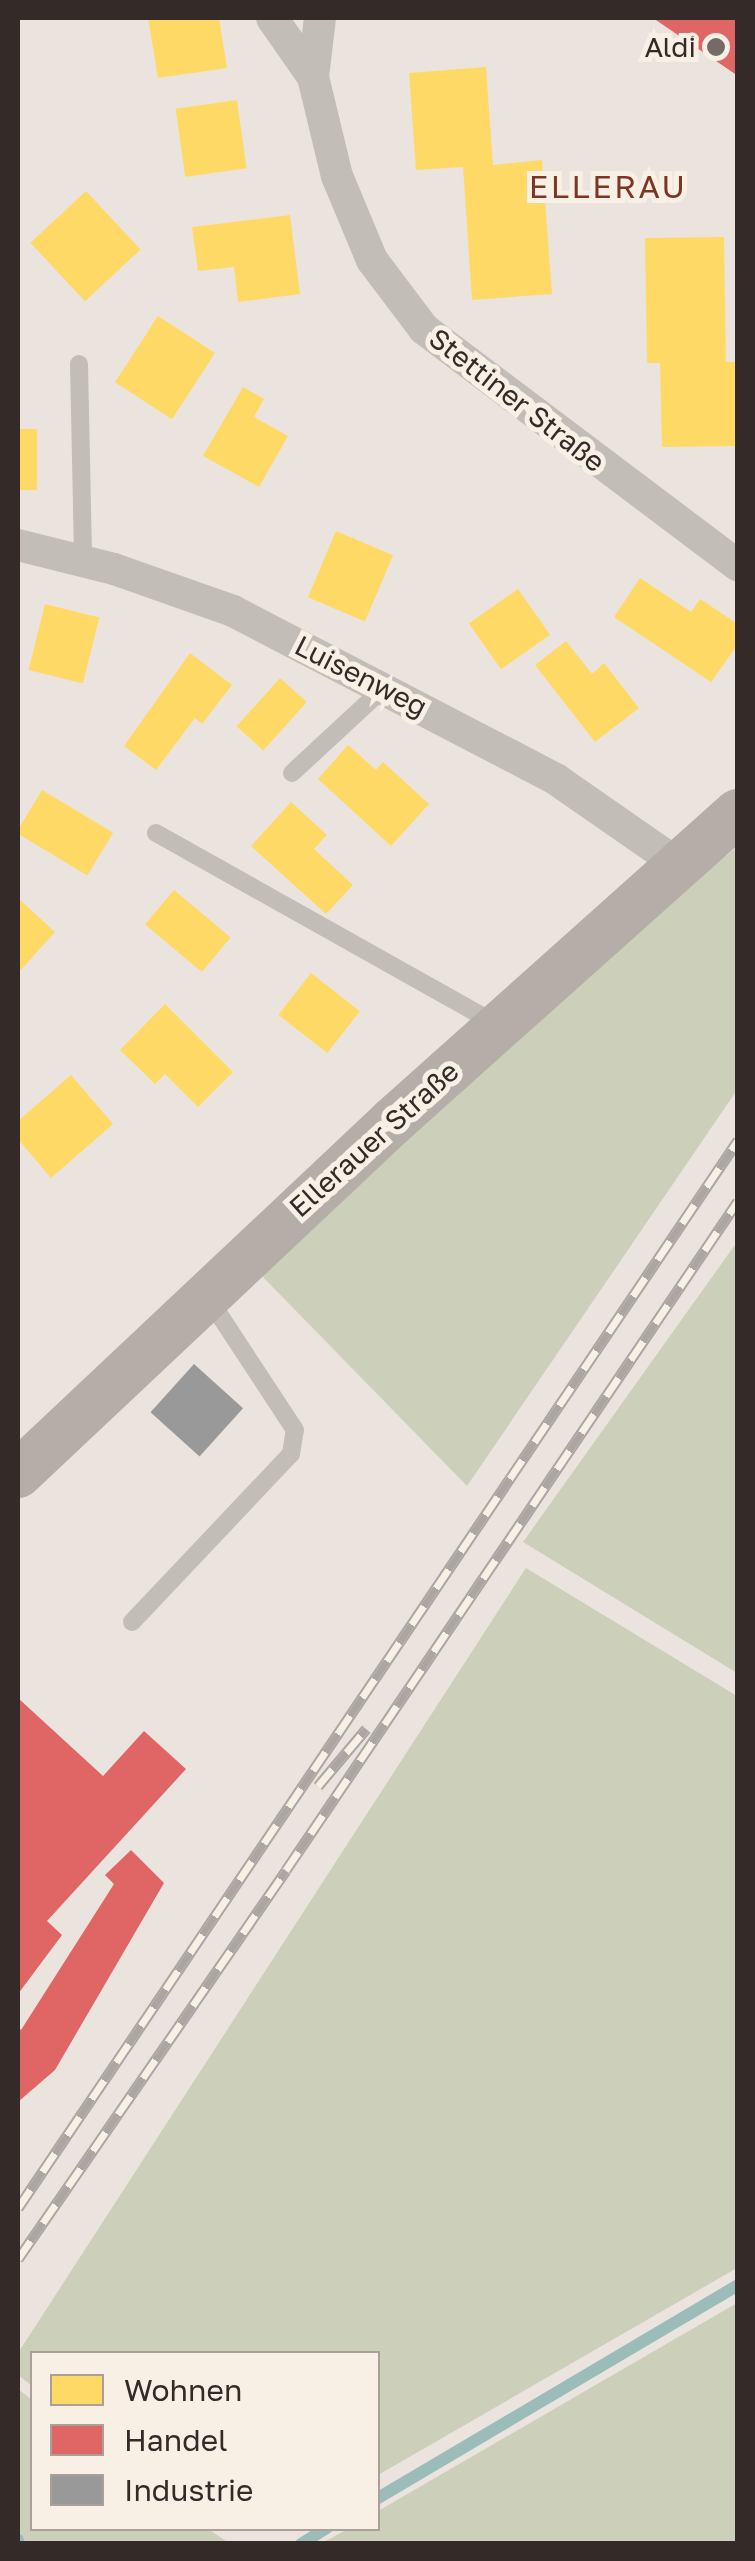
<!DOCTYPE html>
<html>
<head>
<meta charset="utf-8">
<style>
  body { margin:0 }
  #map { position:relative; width:755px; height:2561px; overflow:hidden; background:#ebe4de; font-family:"Golos Text",sans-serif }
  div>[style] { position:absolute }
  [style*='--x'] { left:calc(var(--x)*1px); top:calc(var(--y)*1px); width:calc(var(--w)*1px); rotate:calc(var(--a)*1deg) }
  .green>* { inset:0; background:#cccfb9 }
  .homes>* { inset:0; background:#ffd966; transform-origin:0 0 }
  .shops>* { inset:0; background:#e06666 }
  .industry>* { inset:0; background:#999; transform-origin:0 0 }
  .stream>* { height:12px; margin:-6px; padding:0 6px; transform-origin:6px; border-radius:6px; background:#9cbcba }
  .lane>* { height:18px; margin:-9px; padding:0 9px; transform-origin:9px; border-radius:9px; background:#c3bdb8 }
  .street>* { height:32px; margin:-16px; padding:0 16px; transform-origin:16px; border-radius:16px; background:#c3bdb8 }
  .secondary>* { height:48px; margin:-24px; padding:0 24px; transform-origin:24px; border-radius:24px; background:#b4ada8 }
  .rail>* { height:11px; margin-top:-5.5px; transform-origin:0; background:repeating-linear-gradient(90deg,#f8efe5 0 22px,#aba6a2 0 44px); box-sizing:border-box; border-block:2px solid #aba6a2 }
  .dots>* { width:28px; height:28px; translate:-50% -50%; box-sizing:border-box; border:5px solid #f8efe5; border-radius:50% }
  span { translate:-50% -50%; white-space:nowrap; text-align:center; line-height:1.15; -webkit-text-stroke:10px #f8efe5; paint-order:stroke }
  .poi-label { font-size:28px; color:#342a27 }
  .right { translate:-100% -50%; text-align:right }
  .street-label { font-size:28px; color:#342a27 }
  .quarter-label { font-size:32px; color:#7e3624; letter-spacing:2.5px }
  .frame { position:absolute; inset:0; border:20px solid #342a27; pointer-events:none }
  .legend { position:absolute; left:30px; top:2351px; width:350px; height:180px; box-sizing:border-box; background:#f8efe5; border:2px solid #aaa099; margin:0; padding:12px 18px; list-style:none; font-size:30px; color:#342a27 }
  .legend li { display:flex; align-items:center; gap:20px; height:50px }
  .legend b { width:50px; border:2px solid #aaa099 }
</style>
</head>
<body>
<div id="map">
  <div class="green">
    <i style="clip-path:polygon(737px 847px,737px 1090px,467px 1486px,258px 1272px,673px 898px)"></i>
    <i style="clip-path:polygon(737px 1242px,737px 1673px,523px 1542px)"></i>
    <i style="clip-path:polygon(526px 1568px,737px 1696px,737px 2268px,378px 2475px,378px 2354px,32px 2354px,32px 2386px,18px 2375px,18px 2353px)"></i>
    <i style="clip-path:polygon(737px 2303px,737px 2543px,322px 2543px,348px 2529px,378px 2528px,378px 2511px)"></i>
    <i style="clip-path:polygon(18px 2389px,32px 2400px,32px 2528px,208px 2529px,229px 2543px,18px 2543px)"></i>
  </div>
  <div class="homes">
    <i style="clip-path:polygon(148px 18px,219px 18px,227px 68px,158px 78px)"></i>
    <i style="clip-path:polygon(486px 67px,493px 165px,542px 160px,552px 294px,472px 300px,463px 167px,416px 170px,409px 73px)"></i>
    <i style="left:237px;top:100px;width:69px;height:62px;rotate:82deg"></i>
    <i style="left:86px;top:191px;width:80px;height:76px;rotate:47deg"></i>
    <i style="clip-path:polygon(290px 215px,300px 294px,238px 302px,234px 267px,198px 271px,192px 227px)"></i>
    <i style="clip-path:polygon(724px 237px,726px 362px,736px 362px,738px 446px,662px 447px,660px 363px,647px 363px,645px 238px)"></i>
    <i style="left:158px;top:316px;width:68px;height:79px;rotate:33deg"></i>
    <i style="clip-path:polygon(243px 387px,264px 399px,254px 417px,288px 436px,259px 487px,203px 456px)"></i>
    <i style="left:18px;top:429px;width:19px;height:61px"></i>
    <i style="left:336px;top:531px;width:62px;height:72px;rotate:23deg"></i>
    <i style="clip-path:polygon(640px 578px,691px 612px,700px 599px,738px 624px,738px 644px,711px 682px,614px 617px)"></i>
    <i style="left:518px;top:589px;width:56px;height:60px;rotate:55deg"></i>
    <i style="left:45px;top:604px;width:56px;height:68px;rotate:14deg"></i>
    <i style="clip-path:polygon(566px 641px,592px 674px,604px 663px,639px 708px,595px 742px,535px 665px)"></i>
    <i style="clip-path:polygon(190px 653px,232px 685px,202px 724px,195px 718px,156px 770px,124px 746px)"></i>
    <i style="left:280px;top:678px;width:36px;height:65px;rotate:42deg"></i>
    <i style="clip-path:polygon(348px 745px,376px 770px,383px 762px,429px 804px,391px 846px,318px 779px)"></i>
    <i style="left:42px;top:790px;width:83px;height:50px;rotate:31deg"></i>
    <i style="clip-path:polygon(291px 802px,327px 835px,314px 849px,353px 885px,326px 914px,251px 846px)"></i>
    <i style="left:174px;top:890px;width:74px;height:45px;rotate:40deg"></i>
    <i style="clip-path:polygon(18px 898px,55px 932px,18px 973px)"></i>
    <i style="left:311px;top:973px;width:62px;height:53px;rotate:38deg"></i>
    <i style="clip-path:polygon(165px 1004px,233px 1072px,198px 1107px,165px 1074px,155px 1084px,120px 1050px)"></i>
    <i style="clip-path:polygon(71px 1075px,113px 1124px,51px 1178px,18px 1139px,18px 1121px)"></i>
  </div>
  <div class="shops">
    <i style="clip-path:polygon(653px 18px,738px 18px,738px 76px)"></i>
    <i style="clip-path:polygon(18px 1698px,103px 1776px,144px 1731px,186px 1769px,47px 1921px,62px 1935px,18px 1994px)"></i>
    <i style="clip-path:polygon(131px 1850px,164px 1883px,55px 2070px,18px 2102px,18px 2026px,21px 2030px,114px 1884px,105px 1875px)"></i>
  </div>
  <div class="industry">
    <i style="left:194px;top:1364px;width:66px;height:65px;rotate:42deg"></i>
  </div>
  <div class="stream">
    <i style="--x:378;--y:2498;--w:418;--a:-30.6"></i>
    <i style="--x:18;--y:2540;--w:4;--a:76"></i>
    <i style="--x:301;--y:2544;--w:31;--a:-32"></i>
  </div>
  <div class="lane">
    <i style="--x:79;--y:364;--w:196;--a:88.8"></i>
    <i style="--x:292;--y:773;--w:127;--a:-42.8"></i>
    <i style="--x:156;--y:833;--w:392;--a:29.3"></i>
    <i style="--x:132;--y:1622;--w:231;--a:-46.6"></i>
    <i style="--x:291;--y:1454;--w:24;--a:-81"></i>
    <i style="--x:295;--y:1430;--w:157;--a:-123.3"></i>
  </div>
  <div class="street">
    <i style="--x:272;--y:18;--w:72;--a:55.2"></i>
    <i style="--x:320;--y:18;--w:59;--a:96.8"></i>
    <i style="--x:313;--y:77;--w:102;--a:76.4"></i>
    <i style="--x:337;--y:176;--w:91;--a:67.4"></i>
    <i style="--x:372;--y:260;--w:86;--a:53"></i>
    <i style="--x:424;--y:329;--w:393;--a:37"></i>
    <i style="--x:18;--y:545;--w:99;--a:14"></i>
    <i style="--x:114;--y:569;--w:126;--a:19.4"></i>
    <i style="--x:233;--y:611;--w:365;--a:27.5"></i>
    <i style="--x:557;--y:780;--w:147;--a:34.8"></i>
  </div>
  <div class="secondary">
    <i style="--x:18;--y:1474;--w:515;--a:-43.27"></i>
    <i style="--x:393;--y:1121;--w:462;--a:-41.8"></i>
  </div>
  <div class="rail">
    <i style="--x:318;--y:1786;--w:75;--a:-49.9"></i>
    <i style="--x:18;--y:2208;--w:1288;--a:-56.01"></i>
    <i style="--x:18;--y:2259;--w:472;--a:-55.4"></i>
    <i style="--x:286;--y:1870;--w:807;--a:-55.96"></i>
  </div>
  <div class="dots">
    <i style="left:716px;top:47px;background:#746b67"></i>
  </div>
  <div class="poi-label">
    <span class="right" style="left:696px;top:47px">Aldi</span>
  </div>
  <div class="street-label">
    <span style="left:517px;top:400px;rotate:38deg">Stettiner Straße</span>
    <span style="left:361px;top:676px;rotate:27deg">Luisenweg</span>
    <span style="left:374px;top:1139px;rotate:-42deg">Ellerauer Straße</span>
  </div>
  <div class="quarter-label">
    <span style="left:608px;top:186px">ELLERAU</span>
  </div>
  <div class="frame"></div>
  <ul class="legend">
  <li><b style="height:28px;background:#ffd966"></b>Wohnen</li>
  <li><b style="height:28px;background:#e06666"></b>Handel</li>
  <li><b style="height:28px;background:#999"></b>Industrie</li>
  </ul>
</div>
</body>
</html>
